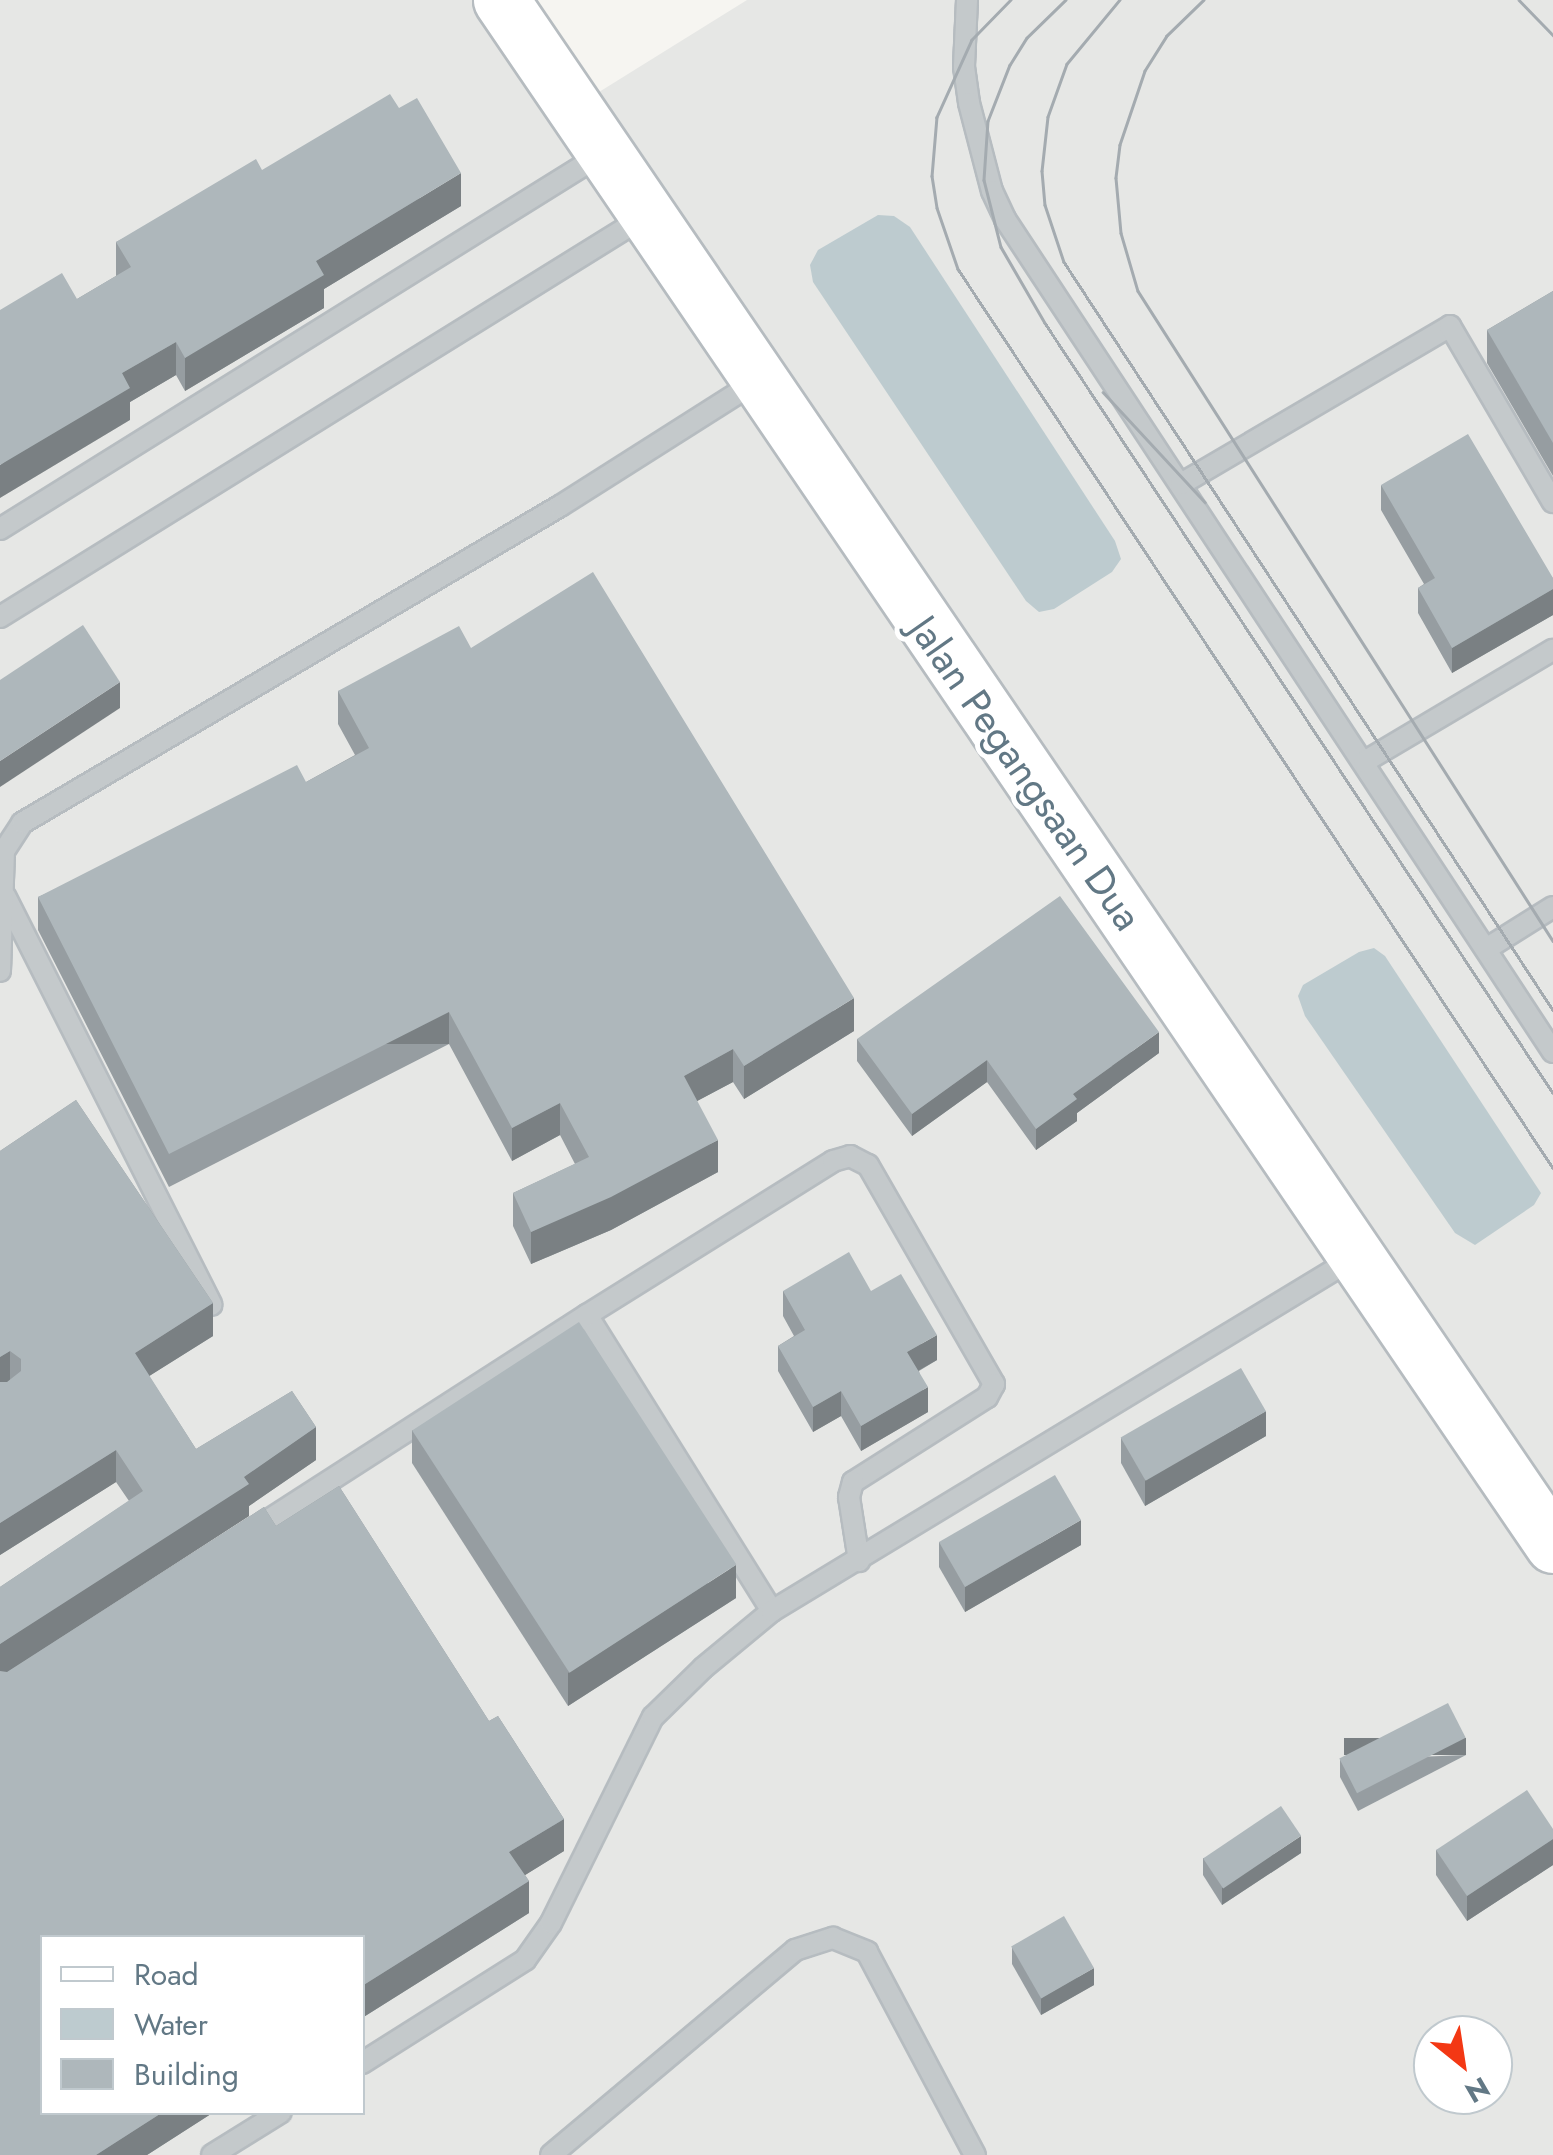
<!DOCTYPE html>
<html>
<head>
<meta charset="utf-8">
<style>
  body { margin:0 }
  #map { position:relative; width:1553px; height:2155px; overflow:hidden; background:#f6f5f1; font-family:Jost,sans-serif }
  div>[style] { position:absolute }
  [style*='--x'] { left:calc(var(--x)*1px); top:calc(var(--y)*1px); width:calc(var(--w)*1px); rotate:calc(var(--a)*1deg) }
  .built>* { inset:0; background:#e6e7e5 }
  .water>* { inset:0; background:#bdcbcf }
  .roads { filter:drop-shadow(2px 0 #b6bcc0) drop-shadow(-2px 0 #b6bcc0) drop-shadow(0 2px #b6bcc0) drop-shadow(0 -2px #b6bcc0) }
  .lane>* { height:20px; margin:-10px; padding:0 10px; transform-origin:10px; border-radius:10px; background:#c4c9cb }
  .secondary>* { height:55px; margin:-27.5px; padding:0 27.5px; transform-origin:27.5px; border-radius:27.5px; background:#fff }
  .tram>* { height:2.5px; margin:-1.25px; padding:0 1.25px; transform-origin:1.25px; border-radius:1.25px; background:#a4abb0 }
  .wall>* { inset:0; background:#969da1 }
  .shaded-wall>* { inset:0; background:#7a8083; transform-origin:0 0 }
  .building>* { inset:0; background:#aeb7bb; transform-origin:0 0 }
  span { translate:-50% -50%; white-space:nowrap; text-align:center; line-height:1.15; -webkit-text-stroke:10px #fff; paint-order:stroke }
  .street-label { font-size:40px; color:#627885 }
  .legend { position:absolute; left:40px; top:1935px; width:325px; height:180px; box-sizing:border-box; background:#fff; border:2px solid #c0c9ce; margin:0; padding:12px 18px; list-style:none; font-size:30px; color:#627885 }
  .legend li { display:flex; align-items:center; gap:20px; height:50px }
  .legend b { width:50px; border:2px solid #c0c9ce }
  .north { position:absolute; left:1413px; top:2015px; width:100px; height:100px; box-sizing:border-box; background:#fff; border:2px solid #c0c9ce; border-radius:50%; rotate:150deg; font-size:28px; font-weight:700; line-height:40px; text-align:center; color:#627885 }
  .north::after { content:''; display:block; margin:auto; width:35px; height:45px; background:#f33814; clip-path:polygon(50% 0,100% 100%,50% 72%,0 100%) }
</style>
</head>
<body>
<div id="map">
  <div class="built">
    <i style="clip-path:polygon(evenodd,0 0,524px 0,1553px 1536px,1553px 2155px,0 2155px,0 0,42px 1938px,362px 1938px,362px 2112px,42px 2112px,42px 1938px,0 0,1433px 2035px,1493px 2035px,1493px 2095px,1433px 2095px,1433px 2035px)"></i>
    <i style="clip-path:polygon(747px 0,1553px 0,1553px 1532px,591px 97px)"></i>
  </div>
  <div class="water">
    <i style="clip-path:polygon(878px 215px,894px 216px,910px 227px,1115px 541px,1121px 559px,1112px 572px,1054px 609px,1039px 612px,1026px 601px,813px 282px,810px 265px,818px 250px)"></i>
    <i style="clip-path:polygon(1374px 948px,1385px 956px,1541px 1193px,1534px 1205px,1475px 1245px,1455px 1233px,1305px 1016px,1298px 996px,1303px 985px,1359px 952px)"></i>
  </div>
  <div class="roads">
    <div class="lane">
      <i style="--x:967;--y:0;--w:67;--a:92.6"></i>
      <i style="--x:964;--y:67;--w:36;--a:82"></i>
      <i style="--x:969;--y:103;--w:91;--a:75.4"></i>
      <i style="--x:992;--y:191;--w:31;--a:65"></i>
      <i style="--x:1005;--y:219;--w:997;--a:56.66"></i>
      <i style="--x:1181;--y:484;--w:312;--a:-30.4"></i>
      <i style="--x:1450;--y:326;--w:204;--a:59.7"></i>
      <i style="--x:0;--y:529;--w:709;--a:-31.92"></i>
      <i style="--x:0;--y:617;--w:758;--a:-31.85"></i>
      <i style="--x:1364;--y:762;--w:220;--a:-30.7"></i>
      <i style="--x:5;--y:896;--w:458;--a:63.2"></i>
      <i style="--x:1486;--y:949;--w:79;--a:-32.1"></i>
      <i style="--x:0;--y:971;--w:120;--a:-88.1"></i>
      <i style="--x:4;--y:851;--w:33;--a:-57"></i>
      <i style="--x:22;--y:823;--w:624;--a:-30.51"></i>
      <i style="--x:560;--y:506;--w:233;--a:-32.4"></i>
      <i style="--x:587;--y:1315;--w:349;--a:58"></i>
      <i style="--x:250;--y:1532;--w:401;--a:-32.8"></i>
      <i style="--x:587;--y:1315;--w:290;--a:-32"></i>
      <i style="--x:833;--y:1161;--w:18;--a:-16"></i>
      <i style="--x:850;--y:1156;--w:20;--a:27"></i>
      <i style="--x:868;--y:1165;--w:253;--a:60.1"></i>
      <i style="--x:994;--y:1384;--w:15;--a:118"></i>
      <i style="--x:987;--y:1397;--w:159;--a:147.6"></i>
      <i style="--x:853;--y:1482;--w:16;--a:105"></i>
      <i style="--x:849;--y:1497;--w:65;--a:81.1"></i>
      <i style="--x:362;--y:2063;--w:193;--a:-32.3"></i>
      <i style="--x:525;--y:1960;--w:45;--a:-54.9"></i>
      <i style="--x:551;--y:1923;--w:230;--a:-63.7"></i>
      <i style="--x:653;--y:1717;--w:70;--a:-44.4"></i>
      <i style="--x:703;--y:1668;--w:89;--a:-39.6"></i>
      <i style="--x:772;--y:1611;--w:681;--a:-31.24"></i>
      <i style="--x:212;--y:2155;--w:81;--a:-31.9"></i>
      <i style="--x:551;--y:2155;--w:319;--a:-40"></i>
      <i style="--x:795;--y:1950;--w:40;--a:-18"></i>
      <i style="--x:833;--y:1938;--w:37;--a:22"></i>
      <i style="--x:867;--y:1952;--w:230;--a:62"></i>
    </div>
    <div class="secondary">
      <i style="--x:501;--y:0;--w:1869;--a:55.75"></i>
    </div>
  </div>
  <div class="tram">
    <i style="--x:1011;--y:0;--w:56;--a:134.3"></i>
    <i style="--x:972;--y:40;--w:85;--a:114.4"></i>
    <i style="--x:937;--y:117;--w:59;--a:94.8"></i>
    <i style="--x:932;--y:176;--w:32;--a:81"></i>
    <i style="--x:937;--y:208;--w:65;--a:71"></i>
    <i style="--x:958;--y:269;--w:1078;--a:56.5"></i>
    <i style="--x:1066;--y:0;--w:54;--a:135.7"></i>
    <i style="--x:1027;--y:38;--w:32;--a:122"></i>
    <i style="--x:1010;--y:65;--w:60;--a:111.4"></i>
    <i style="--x:988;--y:121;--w:59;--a:93.9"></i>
    <i style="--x:984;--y:180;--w:69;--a:75.8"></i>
    <i style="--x:1001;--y:247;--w:88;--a:59.9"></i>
    <i style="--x:1045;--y:323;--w:922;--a:56.59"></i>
    <i style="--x:1120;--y:0;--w:83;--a:129.6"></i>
    <i style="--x:1067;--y:64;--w:56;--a:109.7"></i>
    <i style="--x:1048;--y:117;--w:54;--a:96.3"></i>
    <i style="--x:1042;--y:171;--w:34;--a:85"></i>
    <i style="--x:1045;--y:205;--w:60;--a:71.6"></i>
    <i style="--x:1064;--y:262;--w:894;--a:56.83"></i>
    <i style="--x:1204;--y:0;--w:52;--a:135.8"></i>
    <i style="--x:1167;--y:36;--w:41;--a:122.2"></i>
    <i style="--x:1145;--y:71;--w:78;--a:108.7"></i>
    <i style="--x:1120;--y:145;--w:33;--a:97"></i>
    <i style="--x:1116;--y:178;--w:55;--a:84.8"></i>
    <i style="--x:1121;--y:233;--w:60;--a:73.7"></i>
    <i style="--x:1138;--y:291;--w:771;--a:57.44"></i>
    <i style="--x:1519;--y:0;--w:49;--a:45.8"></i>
    <i style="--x:1103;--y:392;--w:150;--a:47.2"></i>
  </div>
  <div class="wall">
    <i style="clip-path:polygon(262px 170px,461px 206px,324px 289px,324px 308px,185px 391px,176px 375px,130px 402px,130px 420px,77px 299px,116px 276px,116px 242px)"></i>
    <i style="clip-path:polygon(1553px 291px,1553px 476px,1487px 363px,1487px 330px)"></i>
    <i style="clip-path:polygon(1381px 485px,1553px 578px,1553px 615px,1452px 673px,1418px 613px,1418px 588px,1424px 584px,1381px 510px)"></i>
    <i style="clip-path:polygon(471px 648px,854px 1031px,744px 1099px,733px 1082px,697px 1101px,718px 1172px,611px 1230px,531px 1264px,513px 1226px,513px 1193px,575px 1164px,560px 1135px,512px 1161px,449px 1044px,169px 1187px,38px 930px,38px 897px,306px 782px,355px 755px,338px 724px,338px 691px)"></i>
    <i style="clip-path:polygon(857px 1039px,1159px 1053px,1077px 1113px,1077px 1121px,1036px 1150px,987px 1082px,912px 1136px,857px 1061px)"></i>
    <i style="clip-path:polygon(76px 1100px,213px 1303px,213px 1336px,149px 1376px,196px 1449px,292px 1391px,316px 1427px,316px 1460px,249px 1506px,249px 1516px,7px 1672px,264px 1507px,276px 1526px,339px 1486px,489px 1721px,498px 1716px,564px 1819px,564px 1851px,525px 1875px,529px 1881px,529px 1913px,362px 2018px,362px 1938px,42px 1938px,42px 2112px,214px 2112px,147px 2155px,0 2155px,0 1587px,129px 1501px,116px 1482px,0 1555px,0 1151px)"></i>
    <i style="clip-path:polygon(783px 1291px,871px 1291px,937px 1360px,919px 1371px,928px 1412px,861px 1451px,841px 1416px,813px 1432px,778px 1371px,778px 1346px,794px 1336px,783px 1316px)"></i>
    <i style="clip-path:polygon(412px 1430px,736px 1598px,568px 1706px,412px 1463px)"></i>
    <i style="clip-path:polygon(1266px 1436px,1145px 1506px,1121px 1463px,1121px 1438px)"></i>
    <i style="clip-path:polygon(939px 1542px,1081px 1545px,965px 1612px,939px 1567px)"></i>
    <i style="clip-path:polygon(1466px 1755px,1358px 1811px,1340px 1777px,1340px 1760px)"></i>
    <i style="clip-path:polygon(1553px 1829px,1553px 1865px,1467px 1921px,1436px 1875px,1436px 1850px)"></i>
    <i style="clip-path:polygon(1301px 1853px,1222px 1905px,1203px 1875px,1203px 1858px)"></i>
    <i style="clip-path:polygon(1012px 1947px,1094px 1985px,1041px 2015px,1012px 1964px)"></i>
  </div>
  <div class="shaded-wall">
    <i style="clip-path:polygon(461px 173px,461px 206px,324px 289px,324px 308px,185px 391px,185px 358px,316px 261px)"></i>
    <i style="clip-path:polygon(176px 342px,176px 375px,130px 402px,130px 420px,0 498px,0 465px,122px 373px)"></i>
    <i style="clip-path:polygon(1553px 589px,1553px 615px,1452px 673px,1452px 648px)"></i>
    <i style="clip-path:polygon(120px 682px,120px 708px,0 787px,0 761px)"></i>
    <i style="clip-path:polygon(854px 998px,854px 1031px,744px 1099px,744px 1066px)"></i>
    <i style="left:449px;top:1012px;width:32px;height:314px;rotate:90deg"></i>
    <i style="clip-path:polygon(1159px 1032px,1159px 1053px,1077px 1113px,1077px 1121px,1036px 1150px,1036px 1129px,1073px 1094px)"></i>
    <i style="clip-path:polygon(733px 1049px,733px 1082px,684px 1108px,684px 1076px)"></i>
    <i style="clip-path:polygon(987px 1060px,987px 1082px,912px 1136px,912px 1114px)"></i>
    <i style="clip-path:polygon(560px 1103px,560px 1135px,512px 1161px,512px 1128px)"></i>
    <i style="clip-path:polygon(718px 1140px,718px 1172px,611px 1230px,531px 1264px,531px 1232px)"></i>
    <i style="clip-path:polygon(213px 1303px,213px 1336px,135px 1385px,135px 1353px)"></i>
    <i style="clip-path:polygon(937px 1335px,937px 1360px,907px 1377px,907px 1352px)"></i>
    <i style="clip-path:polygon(10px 1351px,10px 1383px,0 1389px,0 1357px)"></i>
    <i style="clip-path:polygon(928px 1387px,928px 1412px,861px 1451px,861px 1426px)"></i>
    <i style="clip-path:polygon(841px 1391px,841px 1416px,813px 1432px,813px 1407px)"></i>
    <i style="clip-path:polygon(1266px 1411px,1266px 1436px,1145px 1506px,1145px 1480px)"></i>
    <i style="clip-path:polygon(316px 1427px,316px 1460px,249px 1506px,249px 1516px,0 1677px,0 1644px)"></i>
    <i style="clip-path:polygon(116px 1450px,116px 1482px,0 1555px,0 1523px)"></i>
    <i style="clip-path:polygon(1081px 1520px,1081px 1545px,965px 1612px,965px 1587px)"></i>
    <i style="clip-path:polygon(736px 1565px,736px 1598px,568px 1706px,568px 1673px)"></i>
    <i style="left:1466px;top:1738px;width:17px;height:122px;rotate:90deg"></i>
    <i style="clip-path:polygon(564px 1819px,564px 1851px,509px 1885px,509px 1852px)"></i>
    <i style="clip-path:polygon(1301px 1836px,1301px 1853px,1222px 1905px,1222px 1888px)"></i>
    <i style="clip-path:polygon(1553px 1839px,1553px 1865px,1467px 1921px,1467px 1896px)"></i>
    <i style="clip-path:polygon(529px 1881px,529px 1913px,362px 2018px,362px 1986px)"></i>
    <i style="clip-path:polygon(1094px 1968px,1094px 1985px,1041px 2015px,1041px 1998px)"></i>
    <i style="clip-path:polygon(163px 2112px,214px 2112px,147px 2155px,96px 2155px)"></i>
  </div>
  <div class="building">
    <i style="clip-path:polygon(390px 94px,399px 108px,417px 98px,461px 173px,316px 261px,324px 275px,185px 358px,176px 342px,122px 373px,130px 388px,0 465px,0 310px,62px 273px,77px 299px,131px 267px,116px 242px,256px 159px,262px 170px)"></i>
    <i style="clip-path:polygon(1553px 291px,1553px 443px,1487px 330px)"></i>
    <i style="clip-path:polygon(1468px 434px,1553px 578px,1553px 589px,1452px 648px,1418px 588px,1435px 578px,1381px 485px)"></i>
    <i style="clip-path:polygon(593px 572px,854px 998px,744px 1066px,733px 1049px,684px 1076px,718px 1140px,611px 1197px,531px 1232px,513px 1193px,589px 1157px,560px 1103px,512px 1128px,449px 1012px,169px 1154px,38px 897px,297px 765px,306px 782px,369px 748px,338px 691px,459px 626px,471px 648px)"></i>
    <i style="clip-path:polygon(83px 625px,120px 682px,0 761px,0 680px)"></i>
    <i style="clip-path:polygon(1060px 896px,1159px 1032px,1073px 1094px,1077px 1099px,1036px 1129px,987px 1060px,912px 1114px,857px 1039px)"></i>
    <i style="clip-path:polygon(76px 1100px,213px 1303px,135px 1353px,196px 1449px,292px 1391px,316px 1427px,244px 1477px,249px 1484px,0 1644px,0 1587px,143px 1491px,116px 1450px,0 1523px,0 1382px,7px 1382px,21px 1371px,21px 1359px,10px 1351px,0 1357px,0 1151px)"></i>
    <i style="clip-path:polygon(849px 1252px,871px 1291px,901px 1274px,937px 1335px,907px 1352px,928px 1387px,861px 1426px,841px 1391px,813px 1407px,778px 1346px,805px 1330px,783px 1291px)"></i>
    <i style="left:579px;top:1322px;width:289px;height:199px;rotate:57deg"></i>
    <i style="left:1241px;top:1368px;width:50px;height:139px;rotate:60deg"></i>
    <i style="left:1055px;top:1475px;width:52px;height:134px;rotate:60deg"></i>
    <i style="clip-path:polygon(339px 1486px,489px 1721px,498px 1716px,564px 1819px,509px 1852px,529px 1881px,362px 1986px,362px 1938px,42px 1938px,42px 2112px,163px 2112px,96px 2155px,0 2155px,0 1671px,7px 1672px,264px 1507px,276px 1526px)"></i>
    <i style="left:1448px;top:1703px;width:39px;height:122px;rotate:63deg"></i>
    <i style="clip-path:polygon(1527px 1790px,1553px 1829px,1553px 1839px,1467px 1896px,1436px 1850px)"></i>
    <i style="left:1281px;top:1806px;width:36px;height:94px;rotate:56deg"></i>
    <i style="left:1064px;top:1916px;width:60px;height:61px;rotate:60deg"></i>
  </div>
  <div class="street-label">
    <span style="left:1026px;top:773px;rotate:55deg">Jalan Pegangsaan Dua</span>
  </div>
  <ul class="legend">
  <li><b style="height:12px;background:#fff"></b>Road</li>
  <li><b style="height:28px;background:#bdcbcf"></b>Water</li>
  <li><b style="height:28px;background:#aeb7bb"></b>Building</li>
  </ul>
  <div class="north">N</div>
</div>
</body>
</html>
